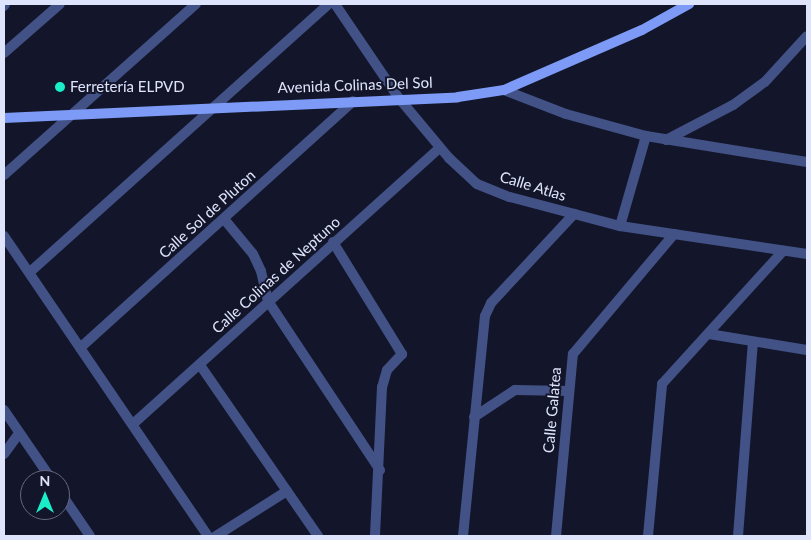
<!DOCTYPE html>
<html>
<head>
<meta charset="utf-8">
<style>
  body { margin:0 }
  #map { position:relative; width:811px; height:540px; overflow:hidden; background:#13162a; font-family:Lato,sans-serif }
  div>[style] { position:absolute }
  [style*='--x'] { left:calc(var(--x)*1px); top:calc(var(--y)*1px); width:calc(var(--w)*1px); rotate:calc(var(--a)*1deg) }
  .street>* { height:10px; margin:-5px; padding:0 5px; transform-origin:5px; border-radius:5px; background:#425286 }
  .secondary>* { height:10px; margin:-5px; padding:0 5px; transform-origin:5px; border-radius:5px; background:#7d9bf6 }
  .dots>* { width:14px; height:14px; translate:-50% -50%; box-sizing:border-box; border:2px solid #13162a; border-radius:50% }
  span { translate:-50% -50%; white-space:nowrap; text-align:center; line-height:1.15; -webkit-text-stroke:4px #13162a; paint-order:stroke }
  .street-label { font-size:15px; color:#dfe4fd }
  .poi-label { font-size:15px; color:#dfe4fd }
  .left { translate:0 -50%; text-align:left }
  .frame { position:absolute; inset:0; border:5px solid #dfe4fd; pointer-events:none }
  .north { position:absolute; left:20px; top:470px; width:50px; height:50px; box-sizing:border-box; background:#13162a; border:1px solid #65687e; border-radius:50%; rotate:0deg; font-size:14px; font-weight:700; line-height:20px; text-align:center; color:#dfe4fd }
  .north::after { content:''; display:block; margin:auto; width:18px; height:22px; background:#19eec8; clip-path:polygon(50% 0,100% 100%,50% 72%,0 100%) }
</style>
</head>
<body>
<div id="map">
  <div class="street">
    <i style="--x:335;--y:4;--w:112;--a:55.9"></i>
    <i style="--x:398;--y:97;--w:80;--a:50.1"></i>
    <i style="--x:449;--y:158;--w:38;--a:43"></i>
    <i style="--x:477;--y:184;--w:35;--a:22"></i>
    <i style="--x:510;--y:197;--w:114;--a:14.8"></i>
    <i style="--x:620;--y:226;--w:189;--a:8.5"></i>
    <i style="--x:4;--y:6;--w:2;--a:-63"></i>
    <i style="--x:4;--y:53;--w:74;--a:-41.2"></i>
    <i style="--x:504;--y:90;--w:66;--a:21.2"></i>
    <i style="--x:566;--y:114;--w:83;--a:15.4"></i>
    <i style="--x:646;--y:136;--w:163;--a:9.2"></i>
    <i style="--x:666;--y:140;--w:76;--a:-27.6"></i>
    <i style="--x:733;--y:105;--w:39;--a:-36"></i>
    <i style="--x:765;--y:82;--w:62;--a:-47.6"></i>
    <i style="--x:4;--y:175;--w:257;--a:-41.7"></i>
    <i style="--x:224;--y:219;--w:45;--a:50.4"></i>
    <i style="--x:253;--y:254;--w:19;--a:65"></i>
    <i style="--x:261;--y:271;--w:31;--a:77"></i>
    <i style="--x:268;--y:301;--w:203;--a:56.5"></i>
    <i style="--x:620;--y:226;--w:94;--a:-73.9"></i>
    <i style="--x:4;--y:236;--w:363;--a:55.8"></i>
    <i style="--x:333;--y:242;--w:132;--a:58.4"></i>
    <i style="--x:402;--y:354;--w:22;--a:133"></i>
    <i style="--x:387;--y:370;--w:18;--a:106"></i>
    <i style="--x:382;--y:387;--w:149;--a:92.7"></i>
    <i style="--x:30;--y:272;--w:402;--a:-41.9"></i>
    <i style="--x:709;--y:334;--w:99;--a:9.3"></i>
    <i style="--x:80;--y:348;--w:368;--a:-42.1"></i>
    <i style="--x:200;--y:365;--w:208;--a:55.4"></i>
    <i style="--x:4;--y:410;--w:85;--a:55.6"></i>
    <i style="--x:474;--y:417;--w:49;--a:-33.4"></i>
    <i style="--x:515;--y:390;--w:54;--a:1.1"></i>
    <i style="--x:133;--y:424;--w:413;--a:-42"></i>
    <i style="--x:4;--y:454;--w:26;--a:-54"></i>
    <i style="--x:60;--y:492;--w:53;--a:55.7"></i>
    <i style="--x:216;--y:536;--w:84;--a:-32.4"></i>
    <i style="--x:463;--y:536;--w:221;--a:-84.3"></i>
    <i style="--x:485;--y:316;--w:14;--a:-65"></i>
    <i style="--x:491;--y:303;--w:122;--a:-47"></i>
    <i style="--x:556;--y:536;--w:183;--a:-84.7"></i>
    <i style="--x:573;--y:354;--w:157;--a:-49.9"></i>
    <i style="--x:648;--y:536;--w:153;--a:-84.7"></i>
    <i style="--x:662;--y:384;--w:180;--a:-47.7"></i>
    <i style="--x:738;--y:536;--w:194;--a:-85.6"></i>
  </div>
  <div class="secondary">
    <i style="--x:4;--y:118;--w:454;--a:-2.6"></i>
    <i style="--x:458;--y:97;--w:47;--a:-8.7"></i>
    <i style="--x:504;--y:90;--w:150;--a:-23.5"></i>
    <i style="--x:642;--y:30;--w:54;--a:-29"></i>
  </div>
  <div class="dots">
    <i style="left:60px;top:87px;background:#19eec8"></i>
  </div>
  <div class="street-label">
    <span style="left:355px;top:85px;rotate:-2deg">Avenida Colinas Del Sol</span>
    <span style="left:533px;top:186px;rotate:17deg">Calle Atlas</span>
    <span style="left:207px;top:214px;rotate:-42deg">Calle Sol de Pluton</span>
    <span style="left:276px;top:275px;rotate:-42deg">Calle Colinas de Neptuno</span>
    <span style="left:552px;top:410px;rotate:-85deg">Calle Galatea</span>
  </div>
  <div class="poi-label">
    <span class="left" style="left:70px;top:87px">Ferretería ELPVD</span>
  </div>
  <div class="frame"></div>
  <div class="north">N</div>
</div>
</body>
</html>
